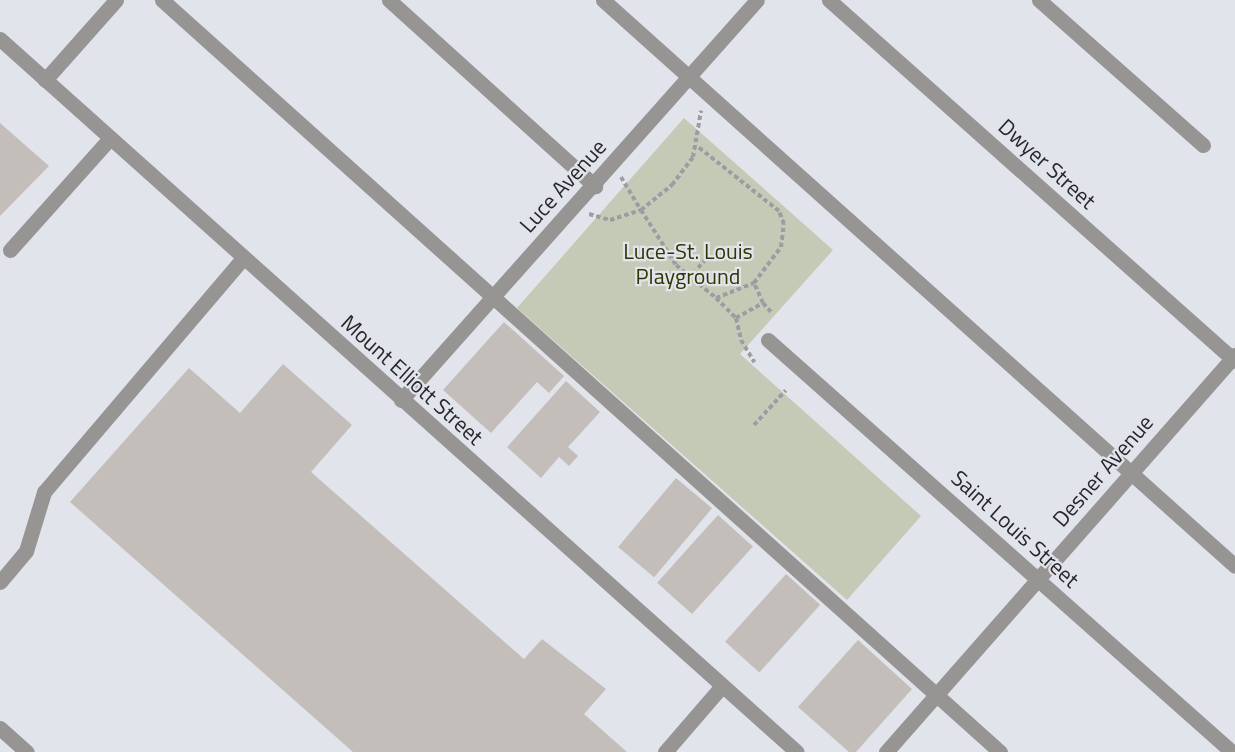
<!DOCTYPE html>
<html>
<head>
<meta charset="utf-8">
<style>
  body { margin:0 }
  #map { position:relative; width:1235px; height:752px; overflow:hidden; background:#e2e4eb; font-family:"Titillium Web",sans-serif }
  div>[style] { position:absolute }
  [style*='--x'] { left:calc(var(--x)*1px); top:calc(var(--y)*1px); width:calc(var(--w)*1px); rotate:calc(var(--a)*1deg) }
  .green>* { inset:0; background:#c4cab5 }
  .building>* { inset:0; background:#c3beb9; transform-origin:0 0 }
  .path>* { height:4px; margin-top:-2px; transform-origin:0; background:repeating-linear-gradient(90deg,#9b9da2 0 4.5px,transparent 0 7.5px) }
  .minor>* { height:15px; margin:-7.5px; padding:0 7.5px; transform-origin:7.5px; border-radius:7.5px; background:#979593 }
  span { translate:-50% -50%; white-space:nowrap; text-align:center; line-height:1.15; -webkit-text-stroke:4.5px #e2e4eb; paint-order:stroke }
  .street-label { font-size:22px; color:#26272a }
  .park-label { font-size:22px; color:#2d3701 }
</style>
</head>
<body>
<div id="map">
  <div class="green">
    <i style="clip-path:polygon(684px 118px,833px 250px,740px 354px,921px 516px,847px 600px,517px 308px)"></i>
  </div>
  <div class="building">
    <i style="clip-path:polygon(0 123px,49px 166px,0 216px)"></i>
    <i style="clip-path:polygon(504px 322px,564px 376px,549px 393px,537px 382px,491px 433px,443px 390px)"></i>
    <i style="clip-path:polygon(283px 364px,352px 425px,311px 472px,524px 659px,542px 639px,606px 689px,584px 714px,627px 752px,353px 752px,70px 502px,189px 368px,240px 413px)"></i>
    <i style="clip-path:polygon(566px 381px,600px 412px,568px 447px,578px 456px,569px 466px,559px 457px,541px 478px,507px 447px)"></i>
    <i style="left:676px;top:478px;width:47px;height:90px;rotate:40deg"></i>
    <i style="left:718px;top:515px;width:47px;height:91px;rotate:42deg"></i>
    <i style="left:786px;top:574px;width:46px;height:91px;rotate:42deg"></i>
    <i style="clip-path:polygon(858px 640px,912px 689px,856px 752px,849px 752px,798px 707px)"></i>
  </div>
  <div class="path">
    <i style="--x:621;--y:177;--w:39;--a:59"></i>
    <i style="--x:641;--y:210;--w:40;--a:-39"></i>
    <i style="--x:672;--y:185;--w:35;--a:-53"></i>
    <i style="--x:693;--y:157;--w:47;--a:-80.1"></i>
    <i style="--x:589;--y:214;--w:22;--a:16"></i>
    <i style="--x:610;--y:220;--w:33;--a:-18"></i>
    <i style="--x:641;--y:210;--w:65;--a:57.5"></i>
    <i style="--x:676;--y:265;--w:52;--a:39.5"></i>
    <i style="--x:716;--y:298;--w:41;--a:-21.5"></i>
    <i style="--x:754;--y:283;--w:45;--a:-53.1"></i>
    <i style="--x:781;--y:247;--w:23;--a:-83"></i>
    <i style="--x:784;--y:224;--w:14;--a:-111"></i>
    <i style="--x:779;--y:211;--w:105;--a:-141.6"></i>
    <i style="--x:688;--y:279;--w:25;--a:-48"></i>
    <i style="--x:716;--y:298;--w:28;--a:45"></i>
    <i style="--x:736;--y:318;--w:23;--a:77"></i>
    <i style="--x:741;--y:340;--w:26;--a:59"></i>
    <i style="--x:763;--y:303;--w:13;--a:48"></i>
    <i style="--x:736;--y:318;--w:31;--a:-29"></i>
    <i style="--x:763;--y:303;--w:22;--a:-114"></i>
    <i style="--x:754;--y:425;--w:47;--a:-47.6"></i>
  </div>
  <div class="minor">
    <i style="--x:162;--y:0;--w:1126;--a:41.9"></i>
    <i style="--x:389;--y:0;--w:278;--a:42.1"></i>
    <i style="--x:603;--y:0;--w:848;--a:41.85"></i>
    <i style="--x:829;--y:0;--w:543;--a:41.64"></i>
    <i style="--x:1039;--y:0;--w:219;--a:41.5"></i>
    <i style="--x:0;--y:39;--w:1069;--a:41.82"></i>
    <i style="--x:45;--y:80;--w:107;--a:-48.4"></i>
    <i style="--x:10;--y:250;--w:150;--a:-48.2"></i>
    <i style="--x:768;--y:340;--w:621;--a:41.6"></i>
    <i style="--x:401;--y:400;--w:535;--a:-48.33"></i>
    <i style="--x:0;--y:582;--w:40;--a:-50"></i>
    <i style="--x:26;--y:551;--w:62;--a:-73"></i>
    <i style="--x:44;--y:492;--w:307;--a:-49.6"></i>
    <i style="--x:0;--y:728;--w:36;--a:42"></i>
    <i style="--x:665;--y:752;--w:87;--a:-49.2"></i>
    <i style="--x:886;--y:752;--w:529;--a:-48.68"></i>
  </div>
  <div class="street-label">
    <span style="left:1047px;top:164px;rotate:42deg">Dwyer Street</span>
    <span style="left:563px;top:186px;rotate:-48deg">Luce Avenue</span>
    <span style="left:412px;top:380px;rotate:42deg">Mount Elliott Street</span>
    <span style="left:1103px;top:471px;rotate:-49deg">Desner Avenue</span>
    <span style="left:1015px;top:529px;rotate:42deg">Saint Louis Street</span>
  </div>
  <div class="park-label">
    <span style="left:688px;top:264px">Luce-St. Louis<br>Playground</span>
  </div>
</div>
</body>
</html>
